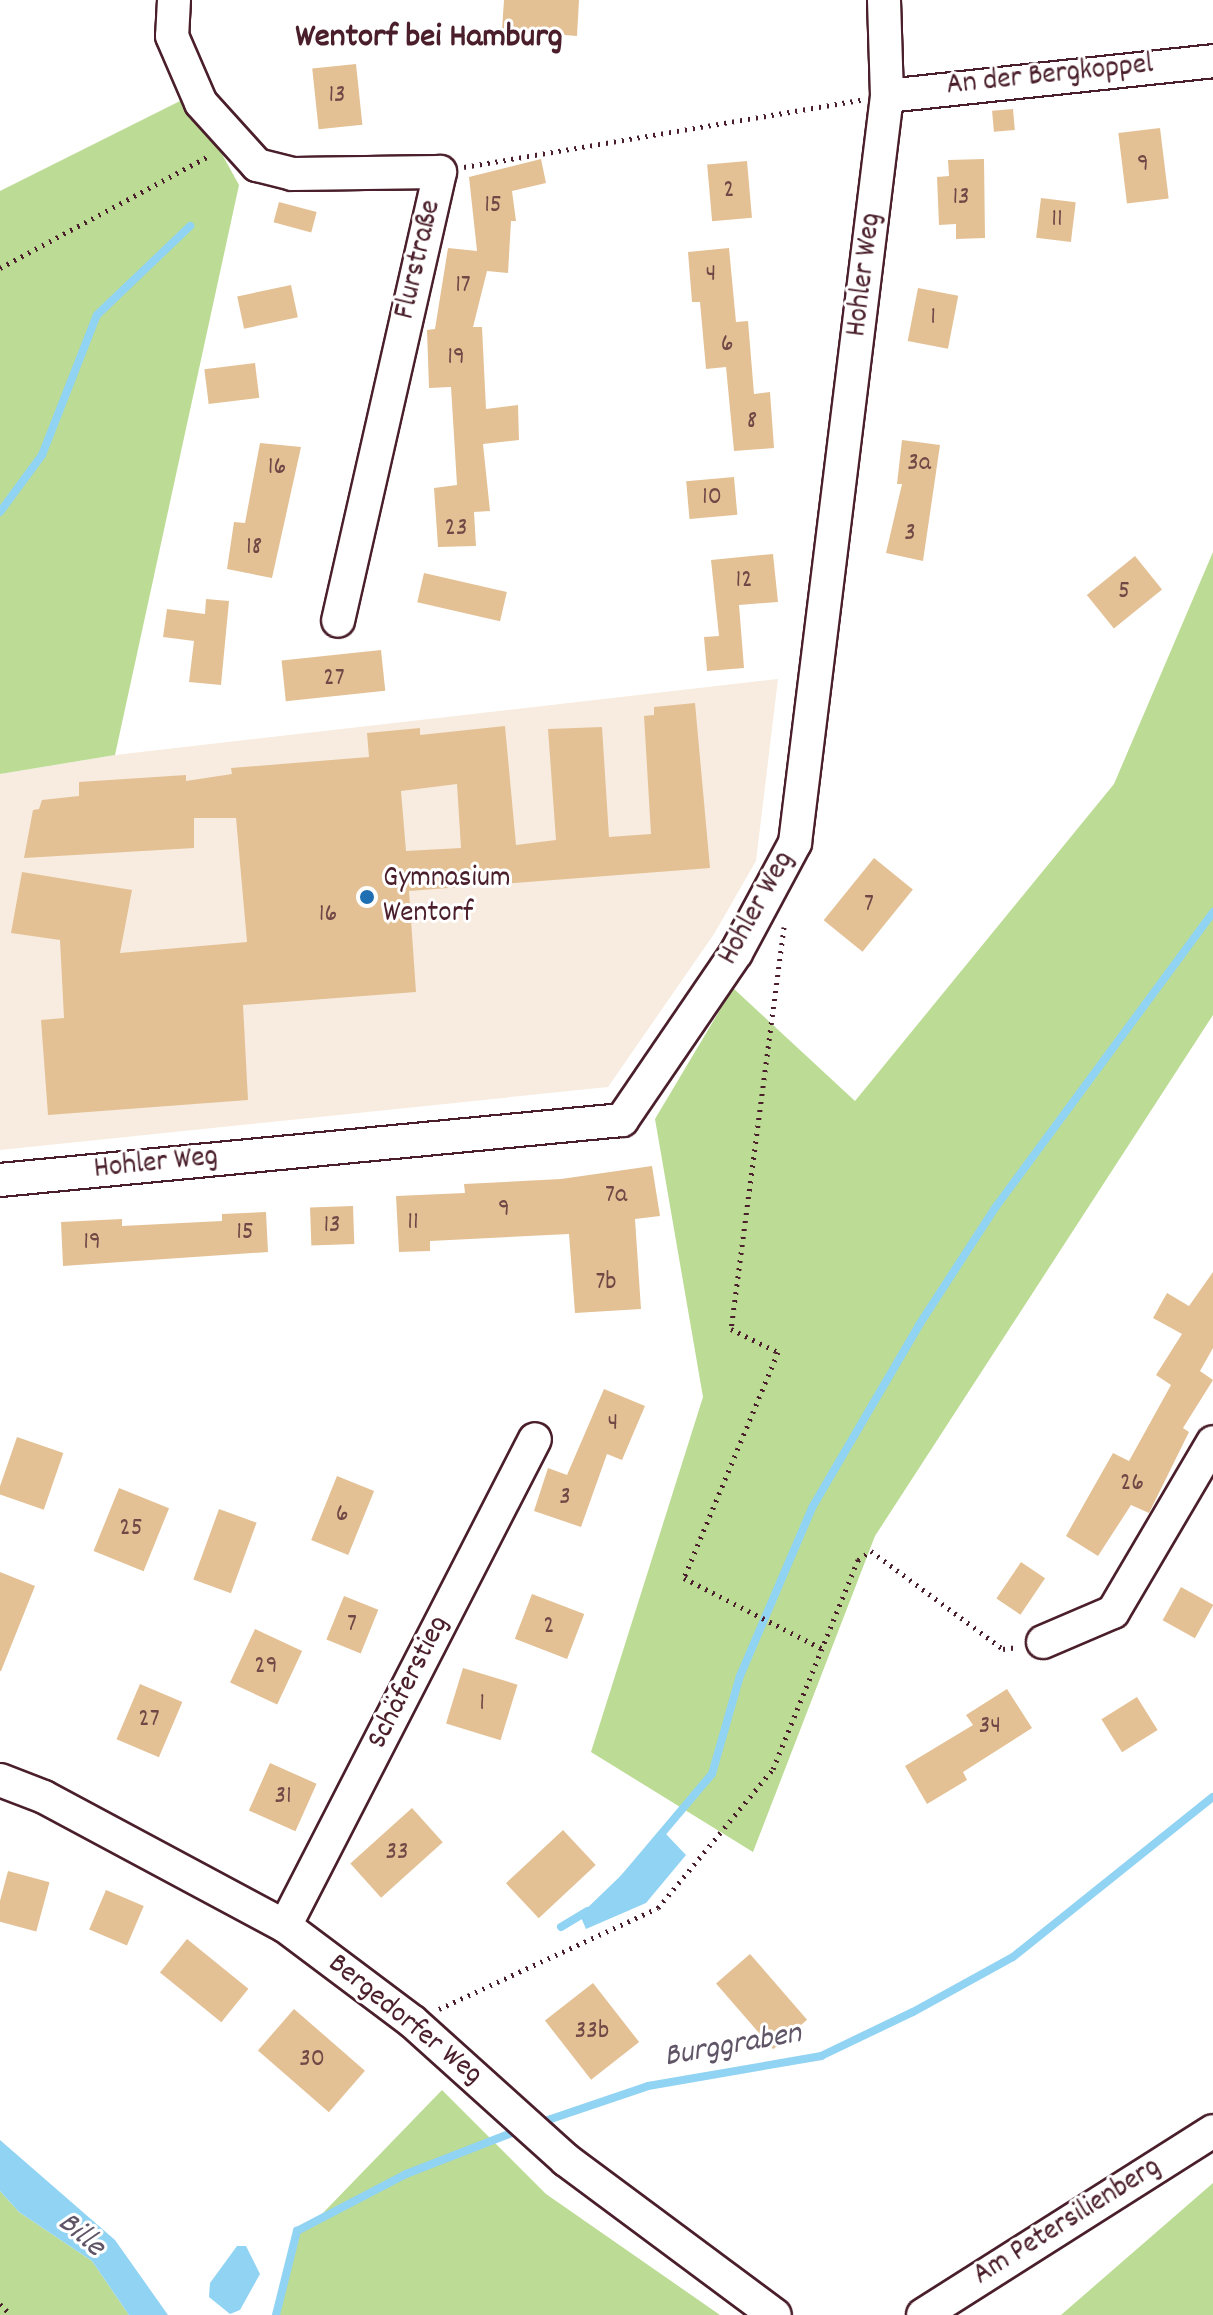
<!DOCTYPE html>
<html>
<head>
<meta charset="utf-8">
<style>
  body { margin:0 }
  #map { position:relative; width:1213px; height:2315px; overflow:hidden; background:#fff; font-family:Dekko,sans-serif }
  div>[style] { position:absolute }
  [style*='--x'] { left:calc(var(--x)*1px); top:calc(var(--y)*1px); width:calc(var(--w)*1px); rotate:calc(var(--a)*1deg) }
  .built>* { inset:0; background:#f7ecdf }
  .green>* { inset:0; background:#bcdb94 }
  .water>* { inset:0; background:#91d3f3 }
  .stream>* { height:8px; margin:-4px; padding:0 4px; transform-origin:4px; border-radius:4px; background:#91d3f3 }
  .building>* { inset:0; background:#e4c195; transform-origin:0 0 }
  .path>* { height:5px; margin-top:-2.5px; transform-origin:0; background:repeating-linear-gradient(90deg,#4a1f2b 0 2px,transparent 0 8px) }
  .roads { filter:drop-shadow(2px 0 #4a1f2b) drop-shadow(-2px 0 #4a1f2b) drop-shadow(0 2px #4a1f2b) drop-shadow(0 -2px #4a1f2b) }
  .minor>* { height:32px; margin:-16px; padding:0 16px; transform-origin:16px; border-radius:16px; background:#fff }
  .dots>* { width:22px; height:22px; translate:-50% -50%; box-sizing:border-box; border:4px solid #fff; border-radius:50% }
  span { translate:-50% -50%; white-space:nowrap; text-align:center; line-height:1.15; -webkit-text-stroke:6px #fff; paint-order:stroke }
  .number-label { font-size:26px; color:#704846 }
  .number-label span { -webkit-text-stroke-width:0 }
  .street-label { font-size:30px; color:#4a1f2b }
  .poi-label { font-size:30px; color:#4a1f2b }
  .left { translate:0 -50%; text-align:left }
  .water-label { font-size:32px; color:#5f5567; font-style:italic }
  .quarter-label { font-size:34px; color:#4a1f2b; font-weight:700 }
</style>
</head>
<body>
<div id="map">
  <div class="built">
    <i style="clip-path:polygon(778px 679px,756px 861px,714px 934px,608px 1087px,0 1150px,0 774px,115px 755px)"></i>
  </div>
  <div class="green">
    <i style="clip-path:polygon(190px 96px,239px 185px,115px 755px,0 774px,0 191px)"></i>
    <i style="clip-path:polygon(1213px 552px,1213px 1015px,875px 1536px,753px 1852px,591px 1752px,703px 1397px,655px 1119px,733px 988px,855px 1101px,1114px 784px)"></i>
    <i style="clip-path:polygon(442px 2090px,546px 2194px,720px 2315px,276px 2315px,297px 2231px,322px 2214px)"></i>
    <i style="clip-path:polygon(1213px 2183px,1213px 2315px,1061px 2315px)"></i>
    <i style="clip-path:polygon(0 2191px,19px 2212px,92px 2261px,129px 2315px,0 2315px)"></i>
  </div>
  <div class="water">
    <i style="clip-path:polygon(665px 1833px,686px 1855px,646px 1903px,586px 1929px,580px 1915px)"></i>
    <i style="clip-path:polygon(0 2140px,115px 2240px,168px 2315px,129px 2315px,92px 2261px,19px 2212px,0 2191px)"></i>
    <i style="clip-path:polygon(237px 2246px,246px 2246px,260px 2274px,240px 2310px,230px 2314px,209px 2297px,210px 2283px)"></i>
  </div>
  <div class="stream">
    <i style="--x:0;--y:512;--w:71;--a:-53.6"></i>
    <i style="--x:42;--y:455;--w:150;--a:-68.6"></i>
    <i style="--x:97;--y:315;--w:129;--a:-43.7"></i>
    <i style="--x:624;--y:1878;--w:136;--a:-49.8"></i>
    <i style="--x:712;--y:1774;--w:102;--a:-74.1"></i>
    <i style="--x:740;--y:1676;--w:185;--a:-66.8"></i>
    <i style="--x:813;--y:1506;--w:210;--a:-59.6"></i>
    <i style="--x:919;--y:1325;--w:140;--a:-57"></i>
    <i style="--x:995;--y:1208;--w:368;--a:-53.6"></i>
    <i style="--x:561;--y:1927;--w:31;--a:-31"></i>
    <i style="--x:539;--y:2123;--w:115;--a:-18.7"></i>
    <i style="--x:648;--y:2086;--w:176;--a:-9.8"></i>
    <i style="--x:821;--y:2056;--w:102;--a:-25.6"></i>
    <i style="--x:913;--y:2012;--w:114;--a:-28.8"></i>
    <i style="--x:1013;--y:1957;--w:256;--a:-38.7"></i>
    <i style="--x:276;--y:2315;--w:87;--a:-76"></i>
    <i style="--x:297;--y:2231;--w:123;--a:-27.6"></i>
    <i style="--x:406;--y:2174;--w:124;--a:-21.2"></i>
  </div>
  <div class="building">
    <i style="clip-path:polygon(504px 0,579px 0,577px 36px,502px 30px)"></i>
    <i style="left:356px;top:64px;width:61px;height:44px;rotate:84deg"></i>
    <i style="left:1013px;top:109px;width:21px;height:21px;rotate:85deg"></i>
    <i style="left:1160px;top:128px;width:71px;height:42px;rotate:83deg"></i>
    <i style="clip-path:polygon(541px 159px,546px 183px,512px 191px,516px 221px,511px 221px,508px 273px,487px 271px,473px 327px,482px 327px,486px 409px,518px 405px,519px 440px,483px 444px,490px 511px,474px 512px,476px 546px,438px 547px,434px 488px,457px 485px,451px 387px,429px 388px,427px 330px,435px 329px,448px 248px,477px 251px,469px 177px)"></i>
    <i style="clip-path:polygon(984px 159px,985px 238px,956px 239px,956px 224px,939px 225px,937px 177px,949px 176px,948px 160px)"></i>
    <i style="left:747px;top:161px;width:57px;height:40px;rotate:85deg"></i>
    <i style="left:1041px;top:198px;width:35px;height:40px;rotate:7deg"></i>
    <i style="left:279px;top:202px;width:39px;height:21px;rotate:15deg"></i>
    <i style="clip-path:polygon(729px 248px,736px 322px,748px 321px,754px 394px,770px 392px,774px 448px,734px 451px,726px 367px,706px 369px,700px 302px,692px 302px,688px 252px)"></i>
    <i style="left:291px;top:285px;width:33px;height:55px;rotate:78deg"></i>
    <i style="left:918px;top:288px;width:41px;height:54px;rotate:11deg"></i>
    <i style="left:255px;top:363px;width:35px;height:51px;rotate:83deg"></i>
    <i style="clip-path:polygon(902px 440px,940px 445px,923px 561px,886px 553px,902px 484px,897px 484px)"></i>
    <i style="clip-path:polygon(260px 443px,301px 447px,272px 578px,227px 569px,234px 522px,245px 523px)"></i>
    <i style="left:734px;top:477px;width:38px;height:48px;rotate:85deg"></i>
    <i style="clip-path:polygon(773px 554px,778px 602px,739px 605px,744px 668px,707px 671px,704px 637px,719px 636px,711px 560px)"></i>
    <i style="left:1135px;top:556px;width:43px;height:62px;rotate:51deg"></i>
    <i style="left:424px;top:573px;width:85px;height:30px;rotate:13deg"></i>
    <i style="clip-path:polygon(206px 599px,229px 601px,221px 685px,189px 682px,194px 641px,163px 637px,167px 609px,205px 614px)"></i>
    <i style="left:381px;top:650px;width:41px;height:100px;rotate:84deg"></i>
    <i style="clip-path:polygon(evenodd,695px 703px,710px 868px,409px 891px,416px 992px,243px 1005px,248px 1100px,48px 1115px,41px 1020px,64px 1018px,60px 940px,11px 933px,22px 872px,132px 890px,120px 953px,247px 942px,236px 818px,194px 818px,194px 848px,24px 858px,33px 810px,39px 809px,42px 800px,79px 796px,79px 782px,186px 775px,186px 781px,232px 774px,231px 768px,369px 757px,367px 733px,420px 728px,420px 735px,505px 726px,516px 845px,556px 840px,548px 729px,602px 727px,609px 837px,651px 834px,644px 716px,654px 715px,654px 707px,695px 703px,457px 784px,461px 848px,406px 851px,401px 791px,457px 784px)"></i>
    <i style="left:874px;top:858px;width:50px;height:80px;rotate:39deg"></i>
    <i style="clip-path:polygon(652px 1166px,660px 1216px,635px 1219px,641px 1309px,575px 1313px,569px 1234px,430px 1241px,430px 1251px,399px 1252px,396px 1196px,465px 1193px,464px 1184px,561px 1179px)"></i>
    <i style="left:353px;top:1206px;width:38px;height:43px;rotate:88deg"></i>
    <i style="clip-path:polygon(266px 1212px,268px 1252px,63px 1266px,61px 1222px,122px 1219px,122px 1226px,222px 1221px,222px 1214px)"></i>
    <i style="clip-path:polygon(1213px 1272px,1213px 1348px,1200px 1371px,1213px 1380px,1183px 1428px,1189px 1432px,1149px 1513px,1131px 1505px,1098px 1556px,1066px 1536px,1113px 1453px,1129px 1461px,1171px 1385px,1156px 1375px,1182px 1334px,1153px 1318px,1167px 1293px,1189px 1306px)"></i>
    <i style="clip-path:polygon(604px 1389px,645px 1406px,622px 1460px,607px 1454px,581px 1527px,534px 1511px,548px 1468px,567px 1475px)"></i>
    <i style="left:17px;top:1437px;width:49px;height:60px;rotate:19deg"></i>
    <i style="left:337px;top:1476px;width:40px;height:69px;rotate:22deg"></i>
    <i style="left:119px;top:1488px;width:54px;height:68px;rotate:22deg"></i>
    <i style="left:219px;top:1509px;width:40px;height:75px;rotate:20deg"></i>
    <i style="left:1021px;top:1562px;width:29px;height:44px;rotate:34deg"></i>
    <i style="clip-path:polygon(0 1572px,35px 1586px,1px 1671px,0 1671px)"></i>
    <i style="left:1181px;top:1587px;width:37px;height:38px;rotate:29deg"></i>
    <i style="left:532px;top:1594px;width:56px;height:48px;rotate:21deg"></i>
    <i style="left:344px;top:1596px;width:37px;height:47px;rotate:22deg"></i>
    <i style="left:255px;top:1629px;width:52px;height:59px;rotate:25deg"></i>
    <i style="left:463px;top:1668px;width:57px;height:58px;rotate:17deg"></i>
    <i style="left:140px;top:1684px;width:46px;height:60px;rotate:23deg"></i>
    <i style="clip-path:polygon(1007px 1689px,1032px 1728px,963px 1772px,967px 1780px,927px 1804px,905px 1766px,973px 1725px,966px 1715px)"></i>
    <i style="left:1137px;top:1697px;width:39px;height:42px;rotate:58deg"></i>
    <i style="left:270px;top:1763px;width:51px;height:52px;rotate:24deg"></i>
    <i style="left:412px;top:1808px;width:46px;height:83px;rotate:48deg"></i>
    <i style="left:563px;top:1830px;width:48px;height:78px;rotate:47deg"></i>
    <i style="left:8px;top:1871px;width:43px;height:51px;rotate:15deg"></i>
    <i style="left:106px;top:1890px;width:41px;height:43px;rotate:23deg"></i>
    <i style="left:187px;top:1939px;width:79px;height:43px;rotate:39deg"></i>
    <i style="left:750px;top:1954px;width:87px;height:45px;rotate:49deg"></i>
    <i style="left:593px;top:1983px;width:75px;height:61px;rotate:52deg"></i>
    <i style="left:294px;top:2009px;width:94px;height:55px;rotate:41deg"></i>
  </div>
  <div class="path">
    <i style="--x:464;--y:167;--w:403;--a:-9.6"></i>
    <i style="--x:0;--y:268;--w:239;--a:-28.2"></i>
    <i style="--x:784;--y:927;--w:405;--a:97.5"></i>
    <i style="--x:731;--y:1329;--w:52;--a:26.1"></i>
    <i style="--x:778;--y:1352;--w:245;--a:112.6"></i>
    <i style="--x:684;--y:1578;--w:156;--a:27.1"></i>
    <i style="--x:439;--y:2009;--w:241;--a:-24.8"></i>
    <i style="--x:658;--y:1908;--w:180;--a:-50.4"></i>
    <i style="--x:773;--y:1769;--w:226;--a:-67.9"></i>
    <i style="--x:858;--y:1560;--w:16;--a:-35"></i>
    <i style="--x:871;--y:1551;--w:164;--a:36.6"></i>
    <i style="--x:1003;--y:1649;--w:15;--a:-8"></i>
    <i style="--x:0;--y:2304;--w:16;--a:45"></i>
  </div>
  <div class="roads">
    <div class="minor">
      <i style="--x:174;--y:0;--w:36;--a:93"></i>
      <i style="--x:172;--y:36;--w:73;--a:66.6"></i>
      <i style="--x:201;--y:103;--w:84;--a:47.9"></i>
      <i style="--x:257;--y:165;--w:36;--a:14"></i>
      <i style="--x:292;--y:174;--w:148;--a:-0.8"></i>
      <i style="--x:440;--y:172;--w:460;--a:102.8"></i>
      <i style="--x:887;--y:96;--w:328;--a:-6.1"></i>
      <i style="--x:0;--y:1180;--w:625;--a:-5.51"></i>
      <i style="--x:622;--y:1120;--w:202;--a:-55.7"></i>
      <i style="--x:736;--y:953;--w:125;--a:-61.8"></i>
      <i style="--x:795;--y:843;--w:753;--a:-82.98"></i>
      <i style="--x:887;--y:96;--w:96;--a:-91.8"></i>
      <i style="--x:1043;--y:1642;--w:76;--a:-23.2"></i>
      <i style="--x:1113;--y:1612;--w:197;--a:-59.5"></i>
      <i style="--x:0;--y:1780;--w:47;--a:21.1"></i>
      <i style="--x:44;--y:1797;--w:273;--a:28.2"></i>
      <i style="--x:285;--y:1926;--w:160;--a:36.9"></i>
      <i style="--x:413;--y:2022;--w:206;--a:42"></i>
      <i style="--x:566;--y:2160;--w:260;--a:36.6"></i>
      <i style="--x:285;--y:1926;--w:547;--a:-62.83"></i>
      <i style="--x:923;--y:2315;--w:343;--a:-32.4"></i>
    </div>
  </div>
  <div class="dots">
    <i style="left:367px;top:897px;background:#1f6fb2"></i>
  </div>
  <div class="number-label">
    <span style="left:337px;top:96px">13</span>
    <span style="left:1143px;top:165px">9</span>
    <span style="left:729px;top:191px">2</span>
    <span style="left:961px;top:198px">13</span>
    <span style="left:493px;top:206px">15</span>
    <span style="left:1057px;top:220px">11</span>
    <span style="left:711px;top:275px">4</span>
    <span style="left:463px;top:286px">17</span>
    <span style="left:933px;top:318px">1</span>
    <span style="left:727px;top:345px">6</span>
    <span style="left:456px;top:358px">19</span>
    <span style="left:752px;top:422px">8</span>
    <span style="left:919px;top:464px">3a</span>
    <span style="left:277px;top:468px">16</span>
    <span style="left:712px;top:498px">10</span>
    <span style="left:456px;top:529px">23</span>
    <span style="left:910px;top:534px">3</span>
    <span style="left:254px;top:548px">18</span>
    <span style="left:744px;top:581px">12</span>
    <span style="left:1124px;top:592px">5</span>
    <span style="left:334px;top:679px">27</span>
    <span style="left:869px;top:905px">7</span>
    <span style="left:328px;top:915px">16</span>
    <span style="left:616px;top:1196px">7a</span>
    <span style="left:504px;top:1210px">9</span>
    <span style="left:413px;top:1223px">11</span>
    <span style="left:332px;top:1226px">13</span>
    <span style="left:245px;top:1233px">15</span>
    <span style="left:92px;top:1243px">19</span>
    <span style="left:606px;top:1283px">7b</span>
    <span style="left:613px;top:1424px">4</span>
    <span style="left:1132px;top:1484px">26</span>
    <span style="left:565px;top:1498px">3</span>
    <span style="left:342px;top:1515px">6</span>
    <span style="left:131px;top:1529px">25</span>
    <span style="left:352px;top:1625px">7</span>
    <span style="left:549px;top:1627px">2</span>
    <span style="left:266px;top:1667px">29</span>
    <span style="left:482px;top:1704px">1</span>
    <span style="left:149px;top:1720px">27</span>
    <span style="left:990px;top:1727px">34</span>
    <span style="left:283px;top:1797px">31</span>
    <span style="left:397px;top:1853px">33</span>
    <span style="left:592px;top:2032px">33b</span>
    <span style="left:312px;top:2060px">30</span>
  </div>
  <div class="street-label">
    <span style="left:1050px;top:77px;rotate:-6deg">An der Bergkoppel</span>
    <span style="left:420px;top:260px;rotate:-77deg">Flurstraße</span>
    <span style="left:866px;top:275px;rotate:-83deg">Hohler Weg</span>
    <span style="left:758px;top:909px;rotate:-61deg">Hohler Weg</span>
    <span style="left:156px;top:1165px;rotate:-6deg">Hohler Weg</span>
    <span style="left:410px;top:1683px;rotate:-63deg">Schäferstieg</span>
    <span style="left:404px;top:2021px;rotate:39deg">Bergedorfer Weg</span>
    <span style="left:1068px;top:2223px;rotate:-32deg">Am Petersilienberg</span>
  </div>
  <div class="poi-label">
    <span class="left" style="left:383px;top:897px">Gymnasium<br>Wentorf</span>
  </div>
  <div class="water-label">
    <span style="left:733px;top:2047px;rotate:-10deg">Burggraben</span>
    <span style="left:80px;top:2236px;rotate:41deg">Bille</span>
  </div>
  <div class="quarter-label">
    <span style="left:429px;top:39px">Wentorf bei Hamburg</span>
  </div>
</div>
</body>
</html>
